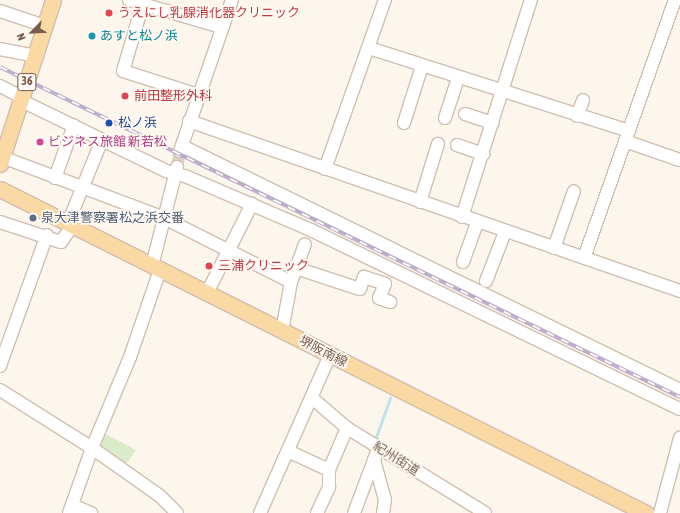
<!DOCTYPE html>
<html>
<head>
<meta charset="utf-8">
<style>
  body { margin:0 }
  #map { position:relative; width:680px; height:513px; overflow:hidden; background:#fdf6ec; font-family:"Asap Condensed","Noto Sans JP",sans-serif }
  div>[style] { position:absolute }
  [style*='--x'] { left:calc(var(--x)*1px); top:calc(var(--y)*1px); width:calc(var(--w)*1px); rotate:calc(var(--a)*1deg) }
  .green>* { inset:0; background:#d8ecc9 }
  .stream>* { height:2.5px; margin:-1.25px; padding:0 1.25px; transform-origin:1.25px; border-radius:1.25px; background:#bfe3e8 }
  .minor-tunnel>* { height:12px; margin-top:-6px; transform-origin:0; background:repeating-linear-gradient(90deg,#dcd0c4 0 12px,transparent 0 18px) }
  .roads { filter:drop-shadow(1px 0 #d1beb0) drop-shadow(-1px 0 #d1beb0) drop-shadow(0 1px #d1beb0) drop-shadow(0 -1px #d1beb0) }
  .minor>* { height:12px; margin:-6px; padding:0 6px; transform-origin:6px; border-radius:6px; background:#fff }
  .major>* { height:15px; margin:-7.5px; padding:0 7.5px; transform-origin:7.5px; border-radius:7.5px; background:#fbd9a5 }
  .rail>* { height:4px; margin-top:-2px; transform-origin:0; background:repeating-linear-gradient(90deg,#fffaf3 0 8px,#b9a8c9 0 16px); box-sizing:border-box; border-block:1px solid #b9a8c9 }
  .dots>* { width:11px; height:11px; translate:-50% -50%; box-sizing:border-box; border:2px solid #fffaf3; border-radius:50% }
  span { translate:-50% -50%; white-space:nowrap; text-align:center; line-height:1.15; -webkit-text-stroke:3.5px #fffaf3; paint-order:stroke }
  .shield-label span { padding:1px 3px; background:#fffaf3; border:1px solid; border-radius:3px; -webkit-text-stroke-width:0 }
  .shield-label { font-size:12px; color:#7a5c4d; font-weight:700 }
  .health-label { font-size:13px; color:#be3a42 }
  .left { translate:0 -50%; text-align:left }
  .culture-label { font-size:13px; color:#0d838f }
  .transit-label { font-size:13px; color:#164399 }
  .hotel-label { font-size:13px; color:#b23c85 }
  .service-label { font-size:13px; color:#4e5e75 }
  .street-label { font-size:13px; color:#7a5c4d }
  .north { position:absolute; left:12px; top:12px; width:40px; height:40px; -webkit-text-stroke:3px #fffaf3; paint-order:stroke; rotate:246deg; font-size:11px; font-weight:700; line-height:16px; text-align:center; color:#7a5c4d }
  .north::after { content:''; display:block; margin:auto; width:14px; height:18px; background:#7a5c4d; clip-path:polygon(50% 0,100% 100%,50% 72%,0 100%) }
</style>
</head>
<body>
<div id="map">
  <div class="green">
    <i style="clip-path:polygon(104px 433px,136px 450px,125px 466px,97px 448px)"></i>
  </div>
  <div class="stream">
    <i style="--x:375;--y:440;--w:45;--a:-70.3"></i>
  </div>
  <div class="minor-tunnel">
    <i style="--x:177;--y:167;--w:16;--a:-79"></i>
  </div>
  <div class="roads">
    <div class="minor">
      <i style="--x:129;--y:0;--w:96;--a:16.4"></i>
      <i style="--x:144;--y:0;--w:74;--a:106.5"></i>
      <i style="--x:123;--y:71;--w:79;--a:17.7"></i>
      <i style="--x:0;--y:11;--w:47;--a:18.4"></i>
      <i style="--x:369;--y:48;--w:273;--a:17.7"></i>
      <i style="--x:0;--y:49;--w:37;--a:11"></i>
      <i style="--x:0;--y:86;--w:25;--a:27"></i>
      <i style="--x:20;--y:100;--w:162;--a:25.9"></i>
      <i style="--x:166;--y:171;--w:20;--a:15"></i>
      <i style="--x:185;--y:176;--w:137;--a:23.2"></i>
      <i style="--x:311;--y:230;--w:410;--a:25.9"></i>
      <i style="--x:465;--y:114;--w:29;--a:18"></i>
      <i style="--x:577;--y:116;--w:17;--a:-69"></i>
      <i style="--x:445;--y:118;--w:42;--a:-72"></i>
      <i style="--x:189;--y:121;--w:520;--a:19.1"></i>
      <i style="--x:404;--y:123;--w:60;--a:-72.5"></i>
      <i style="--x:625;--y:141;--w:58;--a:19.1"></i>
      <i style="--x:457;--y:145;--w:28;--a:19"></i>
      <i style="--x:182;--y:146;--w:555;--a:26.1"></i>
      <i style="--x:180;--y:151;--w:160;--a:-71"></i>
      <i style="--x:2;--y:157;--w:173;--a:20.6"></i>
      <i style="--x:164;--y:218;--w:142;--a:26.7"></i>
      <i style="--x:325;--y:169;--w:179;--a:-70.5"></i>
      <i style="--x:55;--y:178;--w:56;--a:-70.3"></i>
      <i style="--x:420;--y:202;--w:61;--a:-72.8"></i>
      <i style="--x:462;--y:217;--w:228;--a:-72.4"></i>
      <i style="--x:0;--y:222;--w:64;--a:18.2"></i>
      <i style="--x:61;--y:242;--w:19;--a:-55"></i>
      <i style="--x:72;--y:226;--w:8;--a:-104"></i>
      <i style="--x:70;--y:218;--w:84;--a:-67.7"></i>
      <i style="--x:554;--y:248;--w:60;--a:-70.7"></i>
      <i style="--x:584;--y:258;--w:274;--a:-70.6"></i>
      <i style="--x:463;--y:262;--w:41;--a:-70.3"></i>
      <i style="--x:152;--y:266;--w:102;--a:-75.8"></i>
      <i style="--x:296;--y:268;--w:67;--a:18.2"></i>
      <i style="--x:360;--y:289;--w:13;--a:-72"></i>
      <i style="--x:364;--y:277;--w:22;--a:18"></i>
      <i style="--x:385;--y:284;--w:15;--a:113"></i>
      <i style="--x:379;--y:298;--w:12;--a:20"></i>
      <i style="--x:486;--y:281;--w:53;--a:-68.8"></i>
      <i style="--x:207;--y:293;--w:100;--a:-63.2"></i>
      <i style="--x:282;--y:331;--w:50;--a:-79.6"></i>
      <i style="--x:291;--y:282;--w:40;--a:-69.8"></i>
      <i style="--x:0;--y:366;--w:139;--a:-70.3"></i>
      <i style="--x:0;--y:390;--w:109;--a:32.2"></i>
      <i style="--x:92;--y:448;--w:83;--a:35.2"></i>
      <i style="--x:160;--y:496;--w:24;--a:45"></i>
      <i style="--x:312;--y:398;--w:46;--a:40.6"></i>
      <i style="--x:347;--y:428;--w:162;--a:31.6"></i>
      <i style="--x:378;--y:448;--w:13;--a:108"></i>
      <i style="--x:374;--y:460;--w:41;--a:74.6"></i>
      <i style="--x:385;--y:500;--w:13;--a:99"></i>
      <i style="--x:288;--y:451;--w:45;--a:24.9"></i>
      <i style="--x:72;--y:505;--w:21;--a:23"></i>
      <i style="--x:69;--y:513;--w:69;--a:-70.5"></i>
      <i style="--x:92;--y:448;--w:99;--a:-67.3"></i>
      <i style="--x:130;--y:357;--w:92;--a:-71"></i>
      <i style="--x:260;--y:513;--w:173;--a:-66.1"></i>
      <i style="--x:317;--y:513;--w:29;--a:-65"></i>
      <i style="--x:329;--y:487;--w:17;--a:-90"></i>
      <i style="--x:329;--y:470;--w:46;--a:-66.8"></i>
      <i style="--x:354;--y:513;--w:57;--a:-69.3"></i>
      <i style="--x:660;--y:513;--w:78;--a:-75.1"></i>
    </div>
    <div class="major">
      <i style="--x:0;--y:164;--w:172;--a:-72.1"></i>
      <i style="--x:0;--y:189;--w:723;--a:26.64"></i>
    </div>
  </div>
  <div class="rail">
    <i style="--x:0;--y:67;--w:756;--a:25.89"></i>
  </div>
  <div class="dots">
    <i style="left:109px;top:13px;background:#e0444e"></i>
    <i style="left:92px;top:36px;background:#0f9aa8"></i>
    <i style="left:125px;top:96px;background:#e0444e"></i>
    <i style="left:109px;top:123px;background:#1a4fb4"></i>
    <i style="left:40px;top:142px;background:#d1479c"></i>
    <i style="left:33px;top:218px;background:#5c6f8a"></i>
    <i style="left:209px;top:266px;background:#e0444e"></i>
  </div>
  <div class="shield-label">
    <span style="left:27px;top:82px">36</span>
  </div>
  <div class="health-label">
    <span class="left" style="left:118px;top:13px">うえにし乳腺消化器クリニック</span>
    <span class="left" style="left:134px;top:96px">前田整形外科</span>
    <span class="left" style="left:218px;top:266px">三浦クリニック</span>
  </div>
  <div class="culture-label">
    <span class="left" style="left:100px;top:36px">あすと松ノ浜</span>
  </div>
  <div class="transit-label">
    <span class="left" style="left:118px;top:123px">松ノ浜</span>
  </div>
  <div class="hotel-label">
    <span class="left" style="left:48px;top:142px">ビジネス旅館 新若松</span>
  </div>
  <div class="service-label">
    <span class="left" style="left:41px;top:218px">泉大津警察署松之浜交番</span>
  </div>
  <div class="street-label">
    <span style="left:323px;top:352px;rotate:27deg">堺阪南線</span>
    <span style="left:396px;top:459px;rotate:32deg">紀州街道</span>
  </div>
  <div class="north">N</div>
</div>
</body>
</html>
